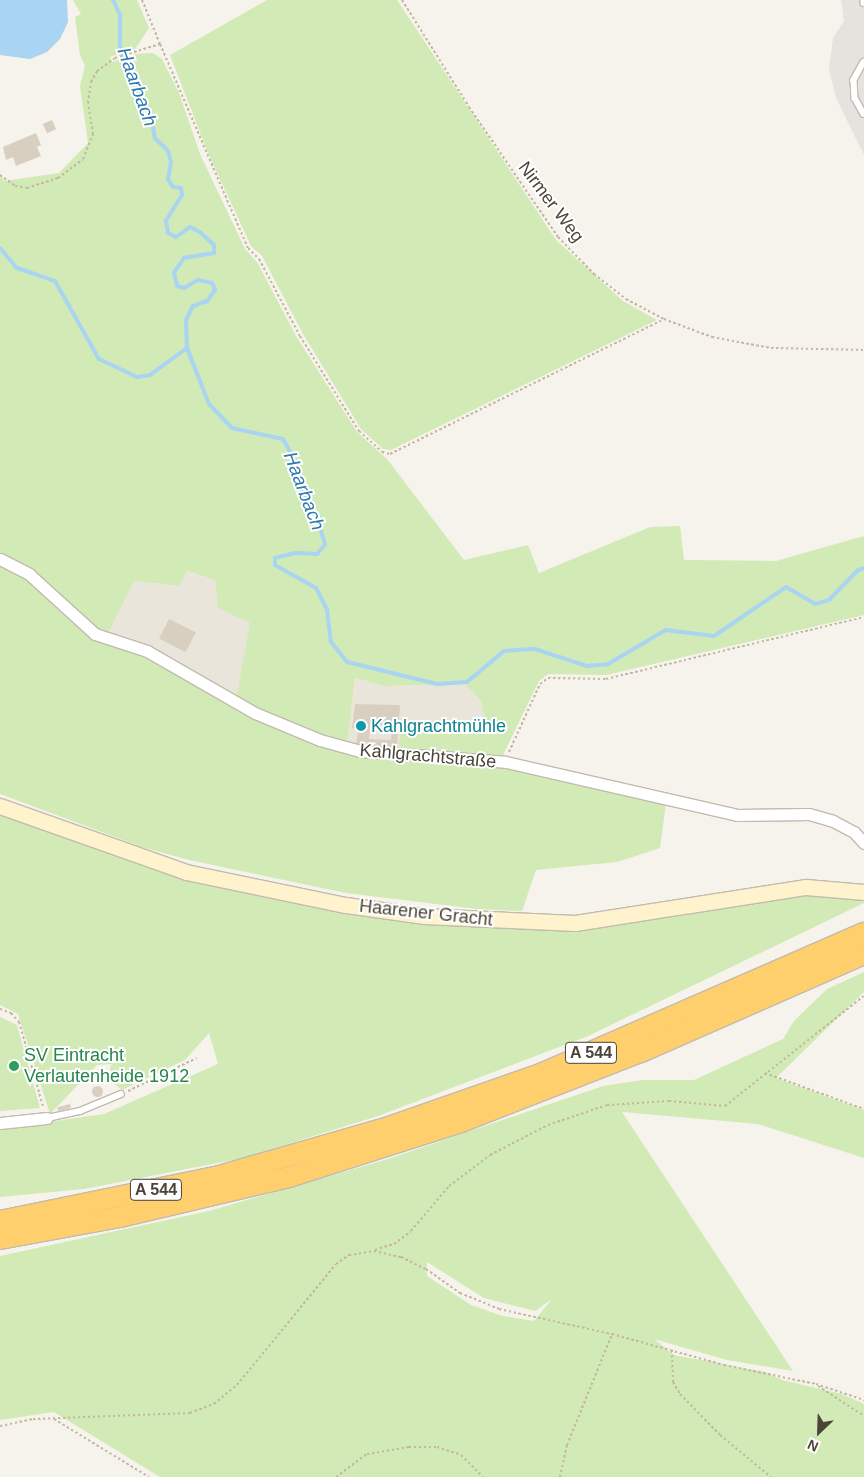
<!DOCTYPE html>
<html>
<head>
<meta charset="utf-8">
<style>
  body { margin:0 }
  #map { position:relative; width:864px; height:1477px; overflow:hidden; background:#f6f3ec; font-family:Arial,sans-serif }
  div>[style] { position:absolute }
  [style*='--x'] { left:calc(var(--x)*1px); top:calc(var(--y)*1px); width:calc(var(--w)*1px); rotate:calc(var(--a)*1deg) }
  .residential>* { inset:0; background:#eae5da }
  .industrial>* { inset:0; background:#e6e2dd }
  .green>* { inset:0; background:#d2eab5 }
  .parking>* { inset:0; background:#e5e3e0 }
  .water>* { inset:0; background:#a9d4f2 }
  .stream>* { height:4px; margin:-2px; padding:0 2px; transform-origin:2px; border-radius:2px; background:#a9d4f2 }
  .building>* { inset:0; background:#d8cfc1; transform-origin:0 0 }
  .round { border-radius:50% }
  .path>* { height:2px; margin-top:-1px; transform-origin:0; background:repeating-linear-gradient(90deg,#c4b79f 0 2.5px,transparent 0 5px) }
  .roads { filter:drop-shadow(1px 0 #c2bbae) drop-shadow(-1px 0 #c2bbae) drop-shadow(0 1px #c2bbae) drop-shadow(0 -1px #c2bbae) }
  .lane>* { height:5.5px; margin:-2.75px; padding:0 2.75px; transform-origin:2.75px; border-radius:2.75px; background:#fff }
  .street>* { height:11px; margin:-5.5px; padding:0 5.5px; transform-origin:5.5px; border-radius:5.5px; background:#fff }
  .secondary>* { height:15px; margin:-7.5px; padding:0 7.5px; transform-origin:7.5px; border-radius:7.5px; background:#fff3cd }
  .highway>* { height:20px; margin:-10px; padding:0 10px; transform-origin:10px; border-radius:10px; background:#ffcf6e }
  .dots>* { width:14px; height:14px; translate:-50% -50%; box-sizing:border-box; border:2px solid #fff; border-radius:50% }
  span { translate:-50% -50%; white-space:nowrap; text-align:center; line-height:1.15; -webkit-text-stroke:4px #fff; paint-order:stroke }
  .shield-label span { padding:1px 4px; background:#fff; border:1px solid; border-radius:4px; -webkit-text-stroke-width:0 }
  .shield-label { font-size:16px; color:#4b4439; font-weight:700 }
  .street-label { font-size:18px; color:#4b4439 }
  .culture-label { font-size:18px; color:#0d838f }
  .left { translate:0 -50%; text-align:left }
  .leisure-label { font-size:18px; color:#27864d }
  .water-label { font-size:19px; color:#2e7ab2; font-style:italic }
  .north { position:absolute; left:794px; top:1407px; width:50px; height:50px; -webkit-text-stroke:4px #fff; paint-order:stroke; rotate:204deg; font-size:14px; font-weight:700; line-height:20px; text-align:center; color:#4b4439 }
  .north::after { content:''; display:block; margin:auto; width:18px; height:22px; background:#4b4439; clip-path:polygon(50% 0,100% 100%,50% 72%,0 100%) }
</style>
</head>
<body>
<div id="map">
  <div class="residential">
    <i style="clip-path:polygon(186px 571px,215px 580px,218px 608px,251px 623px,236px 699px,108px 634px,134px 581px,179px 586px)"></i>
    <i style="clip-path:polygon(355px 678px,384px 686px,465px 684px,481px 701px,485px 722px,465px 730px,401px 726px,398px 751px,347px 745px)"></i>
  </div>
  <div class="industrial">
    <i style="clip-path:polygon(841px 0,864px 0,864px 155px,836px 98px,829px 70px,833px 38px,844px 21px)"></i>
  </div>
  <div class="green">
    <i style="clip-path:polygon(73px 0,137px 0,149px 28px,135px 49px,110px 57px,112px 62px,136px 54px,153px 53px,162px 59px,179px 93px,200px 154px,245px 249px,257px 262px,296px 336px,357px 432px,387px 459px,464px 560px,528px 545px,539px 573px,650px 527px,680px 526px,684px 560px,776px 561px,864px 536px,864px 615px,606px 675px,548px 674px,539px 681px,501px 759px,398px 751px,401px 726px,465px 730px,485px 722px,481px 701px,465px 684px,384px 686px,355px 678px,347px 745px,320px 737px,236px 699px,250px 623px,218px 608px,215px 580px,187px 571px,179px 586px,134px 581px,108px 634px,96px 630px,0 555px,0 173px,4px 181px,59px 173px,88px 143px,80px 86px,85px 66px,80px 55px,75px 17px,81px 14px)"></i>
    <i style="clip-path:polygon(267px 0,397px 0,556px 240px,623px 301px,657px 320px,391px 450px,383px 449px,361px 429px,303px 334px,262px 256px,251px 246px,208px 153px,170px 55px)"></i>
    <i style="clip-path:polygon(0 563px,27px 578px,66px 612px,319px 744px,504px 766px,666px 803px,660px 848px,617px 862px,536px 870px,522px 911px,477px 909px,346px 893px,189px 860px,142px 847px,0 794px)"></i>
    <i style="clip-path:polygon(0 813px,185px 878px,258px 895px,424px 922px,524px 928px,807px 894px,864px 898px,864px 903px,588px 1036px,378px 1116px,243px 1158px,84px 1189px,0 1197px,0 1129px,104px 1114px,218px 1064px,209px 1033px,185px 1060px,122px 1090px,113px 1083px,110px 1068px,112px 1064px,97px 1065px,50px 1114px,18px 1014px,0 1005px)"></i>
    <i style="clip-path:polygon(evenodd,864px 972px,864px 992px,776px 1078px,864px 1110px,864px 1158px,758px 1124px,622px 1112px,793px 1371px,727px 1360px,654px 1339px,674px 1355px,765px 1372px,782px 1380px,842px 1394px,864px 1404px,864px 1477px,160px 1477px,54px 1412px,0 1420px,0 1256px,209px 1211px,388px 1159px,603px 1086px,643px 1080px,694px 1080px,783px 1039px,794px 1021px,827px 989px,864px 972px,427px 1262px,484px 1298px,535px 1311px,552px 1299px,534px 1321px,503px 1316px,471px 1305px,427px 1276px,427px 1262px)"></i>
    <i style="clip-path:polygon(0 1017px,17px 1025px,40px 1108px,0 1111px)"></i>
  </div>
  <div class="parking">
    <i style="clip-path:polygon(848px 93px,864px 125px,864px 145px,839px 95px)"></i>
  </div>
  <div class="water">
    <i style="clip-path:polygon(0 0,67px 0,68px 22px,60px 39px,47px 52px,30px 59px,0 55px)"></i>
  </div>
  <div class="stream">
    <i style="--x:113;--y:0;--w:17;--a:65"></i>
    <i style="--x:120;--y:15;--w:31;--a:90"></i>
    <i style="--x:120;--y:46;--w:31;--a:71"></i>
    <i style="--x:130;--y:75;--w:46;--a:62.9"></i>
    <i style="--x:151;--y:116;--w:22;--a:80"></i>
    <i style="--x:155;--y:138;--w:18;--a:45"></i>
    <i style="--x:168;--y:151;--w:11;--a:75"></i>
    <i style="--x:171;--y:162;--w:17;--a:100"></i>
    <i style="--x:168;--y:179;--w:9;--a:58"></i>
    <i style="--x:173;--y:187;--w:8;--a:7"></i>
    <i style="--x:181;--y:188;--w:7;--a:82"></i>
    <i style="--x:182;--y:195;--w:31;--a:122"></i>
    <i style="--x:166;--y:221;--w:12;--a:81"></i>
    <i style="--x:168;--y:233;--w:9;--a:27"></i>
    <i style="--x:176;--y:237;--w:17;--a:-36"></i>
    <i style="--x:190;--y:227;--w:11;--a:27"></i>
    <i style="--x:200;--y:232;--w:19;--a:43"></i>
    <i style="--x:214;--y:245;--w:8;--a:90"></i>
    <i style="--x:214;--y:253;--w:30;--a:171"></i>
    <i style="--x:184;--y:258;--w:18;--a:124"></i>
    <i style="--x:174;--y:273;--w:13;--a:77"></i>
    <i style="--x:177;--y:286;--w:7;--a:16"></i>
    <i style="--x:184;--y:288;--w:16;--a:-30"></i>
    <i style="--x:198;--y:280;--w:14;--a:12"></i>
    <i style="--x:212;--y:283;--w:8;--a:67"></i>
    <i style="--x:215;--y:290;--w:14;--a:126"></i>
    <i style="--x:207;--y:301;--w:15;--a:160"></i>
    <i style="--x:193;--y:306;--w:16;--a:117"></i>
    <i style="--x:186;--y:320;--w:28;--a:88"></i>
    <i style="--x:187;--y:348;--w:60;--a:68.6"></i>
    <i style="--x:209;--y:404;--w:33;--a:46"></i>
    <i style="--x:232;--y:428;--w:52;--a:12.2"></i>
    <i style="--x:283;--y:439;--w:18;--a:61"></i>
    <i style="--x:292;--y:455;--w:21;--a:85"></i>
    <i style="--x:294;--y:476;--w:48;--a:61.3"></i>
    <i style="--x:317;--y:518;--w:28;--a:73"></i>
    <i style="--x:325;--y:545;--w:12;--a:132"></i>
    <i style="--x:317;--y:554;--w:22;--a:-177"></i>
    <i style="--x:295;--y:553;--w:21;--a:166"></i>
    <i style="--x:275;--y:558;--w:7;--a:90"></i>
    <i style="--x:275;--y:565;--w:47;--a:29.3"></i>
    <i style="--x:316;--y:588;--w:25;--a:63"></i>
    <i style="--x:327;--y:610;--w:32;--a:83"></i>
    <i style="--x:331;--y:642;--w:26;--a:51"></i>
    <i style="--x:347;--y:662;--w:93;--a:13.7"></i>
    <i style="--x:437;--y:684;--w:30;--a:-4"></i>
    <i style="--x:467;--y:682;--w:48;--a:-40"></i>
    <i style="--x:504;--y:651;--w:31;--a:-4"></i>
    <i style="--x:535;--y:649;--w:55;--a:18.1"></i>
    <i style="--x:587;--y:666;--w:21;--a:-5"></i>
    <i style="--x:608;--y:664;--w:67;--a:-30.4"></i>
    <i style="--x:666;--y:630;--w:48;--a:7.1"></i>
    <i style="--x:714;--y:636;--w:87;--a:-34.2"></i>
    <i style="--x:786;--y:587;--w:34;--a:30"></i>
    <i style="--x:815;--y:604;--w:15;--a:-16"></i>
    <i style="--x:829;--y:600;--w:42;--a:-46"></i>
    <i style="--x:858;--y:570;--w:6;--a:-18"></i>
    <i style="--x:0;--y:248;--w:26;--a:50"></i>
    <i style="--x:17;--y:268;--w:40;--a:18.9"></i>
    <i style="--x:55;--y:281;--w:90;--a:60.6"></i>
    <i style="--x:99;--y:359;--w:42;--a:25.3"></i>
    <i style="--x:137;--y:377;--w:13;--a:-9"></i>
    <i style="--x:150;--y:375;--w:46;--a:-36.1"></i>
  </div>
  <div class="building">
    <i style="left:52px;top:120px;width:10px;height:10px;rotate:66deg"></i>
    <i style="clip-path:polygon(36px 133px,41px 145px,37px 147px,41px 156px,16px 166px,13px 157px,6px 160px,3px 147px)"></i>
    <i style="left:169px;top:619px;width:30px;height:22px;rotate:27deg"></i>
    <i style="clip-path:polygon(evenodd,355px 704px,400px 705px,397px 748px,356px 744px,358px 730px,352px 728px,355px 704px,371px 718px,380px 718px,380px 725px,392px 727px,391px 740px,369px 739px,371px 718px)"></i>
    <i style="left:112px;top:1076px;width:7px;height:8px;rotate:82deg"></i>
    <i class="round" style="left:91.5px;top:1085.5px;width:11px;height:11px"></i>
    <i style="left:70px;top:1104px;width:4px;height:13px;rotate:76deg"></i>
  </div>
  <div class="path">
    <i style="--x:402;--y:0;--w:126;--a:57.9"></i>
    <i style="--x:469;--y:107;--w:158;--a:55.6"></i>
    <i style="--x:558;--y:237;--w:52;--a:45.8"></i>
    <i style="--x:594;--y:274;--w:41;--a:38"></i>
    <i style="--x:626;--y:299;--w:43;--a:27.8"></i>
    <i style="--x:664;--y:319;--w:51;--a:20.6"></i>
    <i style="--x:712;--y:337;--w:60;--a:10.6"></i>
    <i style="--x:771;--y:348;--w:93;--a:1.2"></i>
    <i style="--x:160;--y:44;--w:222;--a:66.7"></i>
    <i style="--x:248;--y:248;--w:16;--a:45"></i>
    <i style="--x:259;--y:259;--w:87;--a:62"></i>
    <i style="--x:300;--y:336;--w:112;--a:58.2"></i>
    <i style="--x:359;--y:431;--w:31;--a:42"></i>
    <i style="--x:382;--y:452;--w:8;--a:14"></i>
    <i style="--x:390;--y:454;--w:305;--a:-26.2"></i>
    <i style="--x:0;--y:175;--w:19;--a:36"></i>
    <i style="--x:15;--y:186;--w:12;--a:9"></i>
    <i style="--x:27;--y:188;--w:33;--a:-18"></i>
    <i style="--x:58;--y:178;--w:31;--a:-37"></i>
    <i style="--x:83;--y:159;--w:27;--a:-68"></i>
    <i style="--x:93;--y:134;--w:31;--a:-99"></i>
    <i style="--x:88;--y:103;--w:21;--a:-82"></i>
    <i style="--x:91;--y:82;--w:13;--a:-61"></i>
    <i style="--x:97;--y:71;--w:22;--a:-36"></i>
    <i style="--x:115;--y:58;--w:47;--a:-17.3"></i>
    <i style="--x:160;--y:44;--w:48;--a:-112.2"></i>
    <i style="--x:509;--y:752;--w:75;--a:-65.5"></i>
    <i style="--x:540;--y:684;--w:10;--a:-37"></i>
    <i style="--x:548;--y:678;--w:58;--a:1"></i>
    <i style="--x:606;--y:679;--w:265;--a:-13.5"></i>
    <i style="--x:0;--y:1009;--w:12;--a:20"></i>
    <i style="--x:11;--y:1013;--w:12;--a:48"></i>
    <i style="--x:19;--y:1022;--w:87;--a:74.1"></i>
    <i style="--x:765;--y:1073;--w:105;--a:20"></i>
    <i style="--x:128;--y:1091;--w:76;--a:-25.6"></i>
    <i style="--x:375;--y:1250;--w:20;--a:-18"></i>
    <i style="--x:394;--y:1244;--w:21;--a:-37"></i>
    <i style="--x:411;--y:1231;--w:59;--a:-49.8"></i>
    <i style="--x:449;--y:1186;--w:51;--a:-37.1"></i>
    <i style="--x:490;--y:1155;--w:65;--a:-27.3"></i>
    <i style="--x:548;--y:1125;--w:62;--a:-18.7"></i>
    <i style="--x:607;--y:1105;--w:62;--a:-3.7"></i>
    <i style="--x:669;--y:1101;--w:56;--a:5.1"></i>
    <i style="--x:725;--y:1106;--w:177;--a:-38.4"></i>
    <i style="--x:672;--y:1350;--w:32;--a:88"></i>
    <i style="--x:673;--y:1382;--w:14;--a:60"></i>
    <i style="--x:680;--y:1394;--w:57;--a:45.7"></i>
    <i style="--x:720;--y:1435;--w:66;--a:39.5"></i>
    <i style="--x:818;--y:1386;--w:55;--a:33.1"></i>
    <i style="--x:54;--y:1419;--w:111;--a:31.4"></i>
    <i style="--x:0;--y:1426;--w:34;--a:-12"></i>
    <i style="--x:33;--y:1419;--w:157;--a:-2.2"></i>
    <i style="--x:190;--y:1413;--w:26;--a:-21"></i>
    <i style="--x:214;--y:1404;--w:30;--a:-40"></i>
    <i style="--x:237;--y:1385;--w:156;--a:-50.7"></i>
    <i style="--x:336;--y:1264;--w:16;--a:-35"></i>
    <i style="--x:349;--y:1255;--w:25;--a:-9"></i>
    <i style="--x:374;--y:1251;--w:28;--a:13"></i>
    <i style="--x:401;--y:1257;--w:28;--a:26"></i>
    <i style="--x:426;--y:1269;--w:42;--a:35.2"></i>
    <i style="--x:460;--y:1293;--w:42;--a:22.3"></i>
    <i style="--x:499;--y:1309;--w:116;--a:12.5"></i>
    <i style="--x:612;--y:1334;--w:116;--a:15.5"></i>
    <i style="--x:724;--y:1365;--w:94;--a:11.7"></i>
    <i style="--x:816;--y:1384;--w:51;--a:18.4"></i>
    <i style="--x:336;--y:1477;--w:39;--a:-37"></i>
    <i style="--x:367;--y:1454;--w:43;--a:-9.5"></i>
    <i style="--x:409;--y:1447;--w:28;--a:0"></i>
    <i style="--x:437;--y:1447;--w:25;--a:18"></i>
    <i style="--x:461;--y:1455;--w:31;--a:45"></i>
    <i style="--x:560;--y:1477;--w:33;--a:-78"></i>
    <i style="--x:567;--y:1445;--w:120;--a:-67.9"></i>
  </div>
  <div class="roads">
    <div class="lane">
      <i style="--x:864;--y:0;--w:3;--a:90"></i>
      <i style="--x:864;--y:62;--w:21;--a:119"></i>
      <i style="--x:854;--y:80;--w:18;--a:87"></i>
      <i style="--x:855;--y:98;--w:18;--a:61"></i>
      <i style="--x:47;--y:1118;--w:34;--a:-12"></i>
      <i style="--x:80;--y:1111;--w:44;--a:-22.5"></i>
    </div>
    <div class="street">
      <i style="--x:0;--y:559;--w:33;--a:27"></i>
      <i style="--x:29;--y:574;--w:89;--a:42.3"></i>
      <i style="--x:95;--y:634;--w:55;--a:18.1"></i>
      <i style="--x:147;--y:651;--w:125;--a:29.9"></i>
      <i style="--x:255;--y:713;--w:70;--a:22.6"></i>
      <i style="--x:320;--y:740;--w:41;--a:15.4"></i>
      <i style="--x:360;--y:751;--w:146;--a:4.3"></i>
      <i style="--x:506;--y:762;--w:237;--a:12.9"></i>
      <i style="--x:737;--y:815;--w:72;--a:-0.8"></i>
      <i style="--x:809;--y:814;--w:25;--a:16"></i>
      <i style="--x:833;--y:821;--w:24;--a:28"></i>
      <i style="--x:854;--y:832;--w:15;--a:48"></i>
      <i style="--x:0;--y:1123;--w:47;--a:-6.1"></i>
    </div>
    <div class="secondary">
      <i style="--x:0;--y:806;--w:197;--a:19.5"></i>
      <i style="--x:186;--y:872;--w:163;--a:11.7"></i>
      <i style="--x:346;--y:905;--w:79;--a:8"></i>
      <i style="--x:424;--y:916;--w:151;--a:2.7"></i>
      <i style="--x:575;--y:923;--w:234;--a:-8.9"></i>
      <i style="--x:806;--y:887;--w:58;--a:4.9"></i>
    </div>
    <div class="highway">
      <i style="--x:0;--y:1221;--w:219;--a:-11.6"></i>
      <i style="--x:215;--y:1177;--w:178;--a:-16"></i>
      <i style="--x:386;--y:1128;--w:166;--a:-19.3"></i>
      <i style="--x:543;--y:1073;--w:350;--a:-23.6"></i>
      <i style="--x:0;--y:1239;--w:122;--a:-10.4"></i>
      <i style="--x:120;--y:1217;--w:174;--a:-13.3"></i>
      <i style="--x:289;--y:1177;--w:181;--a:-17.7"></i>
      <i style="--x:461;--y:1122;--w:193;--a:-21.3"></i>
      <i style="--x:641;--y:1052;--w:244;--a:-23.7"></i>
    </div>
  </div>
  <div class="dots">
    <i style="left:361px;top:726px;background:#0f9aa8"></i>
    <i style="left:14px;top:1066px;background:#2e9e5b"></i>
  </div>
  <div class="shield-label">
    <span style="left:591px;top:1053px">A 544</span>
    <span style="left:156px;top:1190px">A 544</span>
  </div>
  <div class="street-label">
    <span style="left:551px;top:202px;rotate:53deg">Nirmer Weg</span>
    <span style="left:428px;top:756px;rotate:5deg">Kahlgrachtstraße</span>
    <span style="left:426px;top:913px;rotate:6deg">Haarener Gracht</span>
  </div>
  <div class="culture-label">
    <span class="left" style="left:371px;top:726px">Kahlgrachtmühle</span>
  </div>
  <div class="leisure-label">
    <span class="left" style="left:24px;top:1066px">SV Eintracht<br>Verlautenheide 1912</span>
  </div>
  <div class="water-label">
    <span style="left:137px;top:87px;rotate:70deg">Haarbach</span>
    <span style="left:304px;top:491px;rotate:69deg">Haarbach</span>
  </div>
  <div class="north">N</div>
</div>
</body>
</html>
